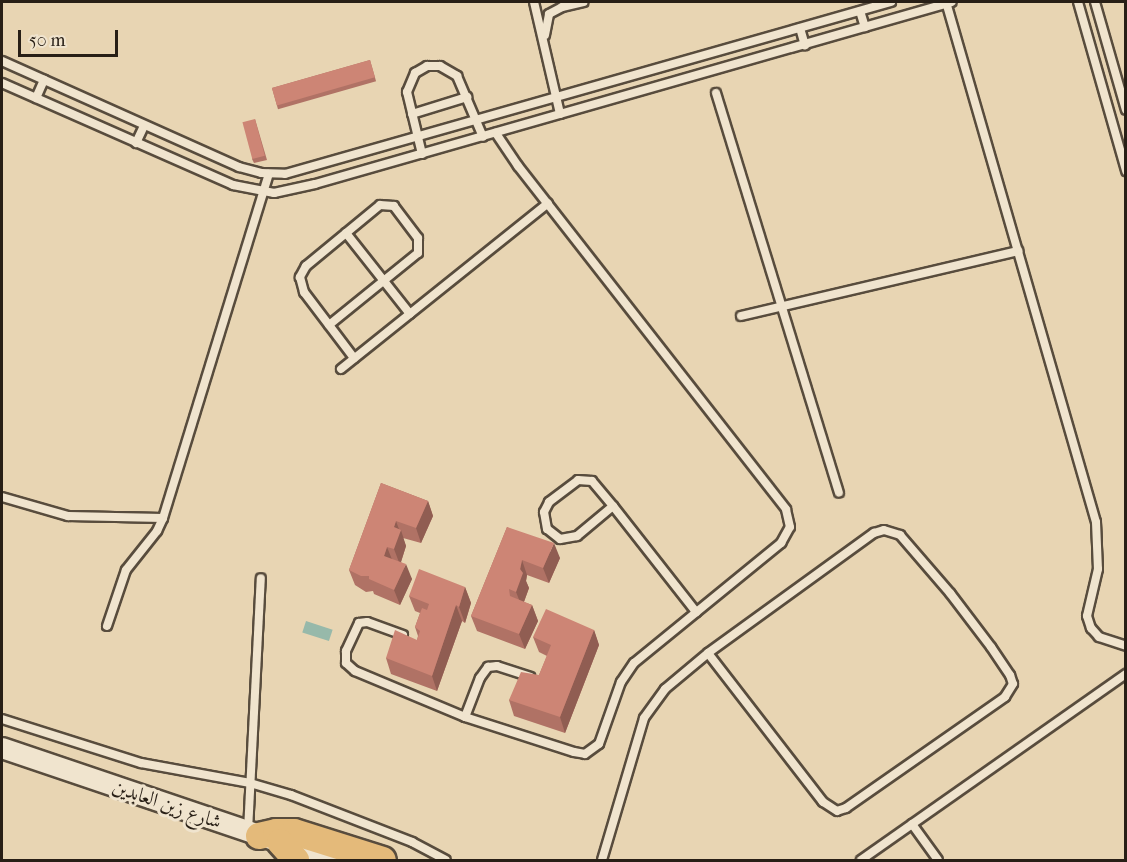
<!DOCTYPE html>
<html>
<head>
<meta charset="utf-8">
<style>
  body { margin:0 }
  #map { position:relative; width:1127px; height:862px; overflow:hidden; background:#e8d5b3; font-family:"IM FELL French Canon",Amiri,serif }
  div>[style] { position:absolute }
  [style*='--x'] { left:calc(var(--x)*1px); top:calc(var(--y)*1px); width:calc(var(--w)*1px); rotate:calc(var(--a)*1deg) }
  .water>* { inset:0; background:#97b9aa; transform-origin:0 0 }
  .roads { filter:drop-shadow(2px 0 #584c3d) drop-shadow(-2px 0 #584c3d) drop-shadow(0 2px #584c3d) drop-shadow(0 -2px #584c3d) }
  .service>* { height:8px; margin:-4px; padding:0 4px; transform-origin:4px; border-radius:4px; background:#f0e4ce }
  .tertiary>* { height:20px; margin:-10px; padding:0 10px; transform-origin:10px; border-radius:10px; background:#f0e4ce }
  .trunk>* { height:26px; margin:-13px; padding:0 13px; transform-origin:13px; border-radius:13px; background:#e4ba7a }
  .wall>* { inset:0; background:#b07265; transform-origin:0 0 }
  .shaded-wall>* { inset:0; background:#905d52 }
  .building>* { inset:0; background:#cd8575; transform-origin:0 0 }
  span { translate:-50% -50%; white-space:nowrap; text-align:center; line-height:1.15; -webkit-text-stroke:6px #f0e4ce; paint-order:stroke }
  .street-label { font-size:20px; color:#281f16 }
  .frame { position:absolute; inset:0; border:3px solid #281f16; pointer-events:none }
  .scale { position:absolute; left:18px; top:30px; width:100px; height:27px; box-sizing:border-box; border:3px solid #281f16; border-top:0; padding-left:8px; font-size:18px; line-height:21px; white-space:nowrap; color:#281f16; -webkit-text-stroke:4px #f0e4ce; paint-order:stroke }
</style>
</head>
<body>
<div id="map">
  <div class="water">
    <i style="left:306px;top:621px;width:28px;height:12px;rotate:18deg"></i>
  </div>
  <div class="roads">
    <div class="service">
      <i style="--x:534;--y:2;--w:115;--a:76.9"></i>
      <i style="--x:946;--y:2;--w:541;--a:73.91"></i>
      <i style="--x:1096;--y:522;--w:47;--a:87.6"></i>
      <i style="--x:1098;--y:569;--w:48;--a:103.2"></i>
      <i style="--x:1087;--y:616;--w:13;--a:72"></i>
      <i style="--x:1091;--y:628;--w:12;--a:48"></i>
      <i style="--x:1099;--y:637;--w:28;--a:18"></i>
      <i style="--x:1078;--y:2;--w:176;--a:74.1"></i>
      <i style="--x:1095;--y:2;--w:112;--a:74"></i>
      <i style="--x:860;--y:11;--w:17;--a:73"></i>
      <i style="--x:800;--y:28;--w:18;--a:74"></i>
      <i style="--x:545;--y:35;--w:21;--a:-79"></i>
      <i style="--x:549;--y:14;--w:15;--a:-28"></i>
      <i style="--x:562;--y:7;--w:22;--a:-13"></i>
      <i style="--x:2;--y:61;--w:260;--a:24.1"></i>
      <i style="--x:239;--y:167;--w:23;--a:15"></i>
      <i style="--x:261;--y:173;--w:24;--a:2"></i>
      <i style="--x:285;--y:174;--w:630;--a:-15.85"></i>
      <i style="--x:2;--y:83;--w:253;--a:23.8"></i>
      <i style="--x:233;--y:185;--w:42;--a:11"></i>
      <i style="--x:274;--y:193;--w:42;--a:-12.4"></i>
      <i style="--x:315;--y:184;--w:662;--a:-15.95"></i>
      <i style="--x:716;--y:93;--w:418;--a:72.9"></i>
      <i style="--x:36;--y:98;--w:20;--a:-66"></i>
      <i style="--x:412;--y:114;--w:58;--a:-17.2"></i>
      <i style="--x:136;--y:143;--w:19;--a:-65"></i>
      <i style="--x:422;--y:154;--w:64;--a:-103.6"></i>
      <i style="--x:407;--y:92;--w:21;--a:-67"></i>
      <i style="--x:415;--y:73;--w:14;--a:-30"></i>
      <i style="--x:427;--y:66;--w:13;--a:0"></i>
      <i style="--x:440;--y:66;--w:20;--a:30"></i>
      <i style="--x:457;--y:76;--w:66;--a:66.9"></i>
      <i style="--x:346;--y:233;--w:103;--a:51.7"></i>
      <i style="--x:741;--y:316;--w:285;--a:-13.2"></i>
      <i style="--x:329;--y:325;--w:114;--a:-39"></i>
      <i style="--x:418;--y:253;--w:15;--a:-90"></i>
      <i style="--x:418;--y:238;--w:40;--a:-127"></i>
      <i style="--x:394;--y:206;--w:14;--a:-176"></i>
      <i style="--x:380;--y:205;--w:96;--a:140.5"></i>
      <i style="--x:306;--y:266;--w:13;--a:119"></i>
      <i style="--x:300;--y:277;--w:16;--a:75"></i>
      <i style="--x:304;--y:292;--w:83;--a:52.9"></i>
      <i style="--x:341;--y:369;--w:265;--a:-38.7"></i>
      <i style="--x:578;--y:480;--w:14;--a:4"></i>
      <i style="--x:592;--y:481;--w:33;--a:50"></i>
      <i style="--x:613;--y:506;--w:47;--a:140.2"></i>
      <i style="--x:577;--y:536;--w:17;--a:170"></i>
      <i style="--x:560;--y:539;--w:16;--a:-142"></i>
      <i style="--x:547;--y:529;--w:17;--a:-100"></i>
      <i style="--x:544;--y:512;--w:11;--a:-63"></i>
      <i style="--x:549;--y:502;--w:36;--a:-37"></i>
      <i style="--x:2;--y:497;--w:69;--a:16.1"></i>
      <i style="--x:68;--y:516;--w:95;--a:1.2"></i>
      <i style="--x:613;--y:506;--w:135;--a:51.9"></i>
      <i style="--x:884;--y:530;--w:17;--a:17"></i>
      <i style="--x:900;--y:535;--w:77;--a:49.2"></i>
      <i style="--x:950;--y:593;--w:68;--a:52.8"></i>
      <i style="--x:991;--y:647;--w:34;--a:56"></i>
      <i style="--x:1010;--y:675;--w:9;--a:72"></i>
      <i style="--x:1013;--y:684;--w:15;--a:122"></i>
      <i style="--x:1005;--y:697;--w:194;--a:145.1"></i>
      <i style="--x:846;--y:808;--w:9;--a:162"></i>
      <i style="--x:837;--y:811;--w:17;--a:-147"></i>
      <i style="--x:823;--y:802;--w:188;--a:-127.7"></i>
      <i style="--x:708;--y:653;--w:205;--a:-35.9"></i>
      <i style="--x:874;--y:533;--w:10;--a:-17"></i>
      <i style="--x:107;--y:626;--w:59;--a:-71.3"></i>
      <i style="--x:126;--y:570;--w:50;--a:-51.5"></i>
      <i style="--x:157;--y:531;--w:14;--a:-65"></i>
      <i style="--x:163;--y:518;--w:360;--a:-72.9"></i>
      <i style="--x:403;--y:635;--w:38;--a:-160"></i>
      <i style="--x:367;--y:622;--w:8;--a:173"></i>
      <i style="--x:359;--y:623;--w:31;--a:115"></i>
      <i style="--x:346;--y:651;--w:12;--a:90"></i>
      <i style="--x:346;--y:663;--w:12;--a:42"></i>
      <i style="--x:355;--y:671;--w:119;--a:22.7"></i>
      <i style="--x:465;--y:717;--w:114;--a:17.8"></i>
      <i style="--x:574;--y:752;--w:11;--a:10"></i>
      <i style="--x:585;--y:754;--w:17;--a:-36"></i>
      <i style="--x:599;--y:744;--w:66;--a:-70.5"></i>
      <i style="--x:621;--y:682;--w:23;--a:-56"></i>
      <i style="--x:634;--y:663;--w:190;--a:-39.2"></i>
      <i style="--x:781;--y:543;--w:18;--a:-61"></i>
      <i style="--x:790;--y:527;--w:18;--a:-103"></i>
      <i style="--x:786;--y:509;--w:435;--a:-128"></i>
      <i style="--x:518;--y:166;--w:40;--a:-124"></i>
      <i style="--x:465;--y:717;--w:42;--a:-69"></i>
      <i style="--x:480;--y:678;--w:14;--a:-54"></i>
      <i style="--x:488;--y:667;--w:9;--a:-6"></i>
      <i style="--x:497;--y:666;--w:35;--a:18"></i>
      <i style="--x:2;--y:719;--w:146;--a:17.6"></i>
      <i style="--x:141;--y:763;--w:111;--a:10.4"></i>
      <i style="--x:250;--y:783;--w:43;--a:16.3"></i>
      <i style="--x:291;--y:795;--w:130;--a:21.2"></i>
      <i style="--x:412;--y:842;--w:38;--a:28"></i>
      <i style="--x:912;--y:824;--w:44;--a:54.2"></i>
      <i style="--x:248;--y:831;--w:253;--a:-87.1"></i>
      <i style="--x:602;--y:860;--w:148;--a:-73.5"></i>
      <i style="--x:644;--y:718;--w:36;--a:-54"></i>
      <i style="--x:665;--y:689;--w:56;--a:-39.9"></i>
      <i style="--x:861;--y:860;--w:324;--a:-35.1"></i>
    </div>
    <div class="tertiary">
      <i style="--x:2;--y:748;--w:348;--a:18.7"></i>
    </div>
    <div class="trunk">
      <i style="--x:259;--y:836;--w:17;--a:-13"></i>
      <i style="--x:276;--y:832;--w:18;--a:0"></i>
      <i style="--x:294;--y:832;--w:93;--a:17.5"></i>
      <i style="--x:280;--y:842;--w:24;--a:48"></i>
    </div>
  </div>
  <div class="wall">
    <i style="left:370px;top:60px;width:22px;height:102px;rotate:74deg"></i>
    <i style="clip-path:polygon(255px 119px,267px 160px,254px 163px,252px 159px)"></i>
    <i style="clip-path:polygon(381px 483px,428px 501px,433px 516px,421px 543px,403px 538px,406px 546px,401px 562px,412px 579px,400px 605px,374px 594px,373px 591px,366px 592px,355px 585px,349px 570px)"></i>
    <i style="clip-path:polygon(507px 527px,560px 558px,549px 583px,527px 575px,526px 581px,529px 588px,524px 602px,532px 605px,538px 621px,525px 649px,477px 631px,471px 616px)"></i>
    <i style="clip-path:polygon(465px 587px,471px 603px,465px 623px,462px 621px,437px 691px,391px 674px,386px 658px,417px 640px,418px 636px,415px 627px,420px 613px,415px 611px,409px 596px)"></i>
    <i style="clip-path:polygon(594px 630px,599px 645px,565px 733px,514px 716px,509px 700px,539px 675px,547px 656px,539px 652px,533px 637px)"></i>
  </div>
  <div class="shaded-wall">
    <i style="clip-path:polygon(428px 501px,433px 516px,421px 543px,416px 528px)"></i>
    <i style="clip-path:polygon(396px 521px,400px 532px,401px 530px,406px 546px,400px 565px,394px 549px,394px 527px)"></i>
    <i style="clip-path:polygon(554px 543px,560px 558px,549px 583px,543px 568px)"></i>
    <i style="clip-path:polygon(387px 547px,393px 562px,384px 556px)"></i>
    <i style="clip-path:polygon(522px 560px,527px 575px,526px 581px,529px 588px,522px 607px,516px 592px)"></i>
    <i style="clip-path:polygon(406px 564px,412px 579px,400px 605px,394px 590px)"></i>
    <i style="clip-path:polygon(465px 587px,471px 603px,465px 623px,459px 607px)"></i>
    <i style="clip-path:polygon(456px 605px,462px 621px,437px 691px,432px 676px)"></i>
    <i style="clip-path:polygon(532px 605px,538px 621px,525px 649px,519px 634px)"></i>
    <i style="clip-path:polygon(594px 630px,599px 645px,565px 733px,560px 717px)"></i>
  </div>
  <div class="building">
    <i style="left:370px;top:60px;width:18px;height:102px;rotate:74deg"></i>
    <i style="left:255px;top:119px;width:38px;height:13px;rotate:75deg"></i>
    <i style="clip-path:polygon(381px 483px,428px 501px,416px 528px,396px 521px,394px 527px,401px 530px,394px 549px,387px 547px,384px 556px,406px 564px,394px 590px,369px 579px,369px 576px,361px 576px,349px 570px)"></i>
    <i style="clip-path:polygon(507px 527px,554px 543px,543px 568px,522px 560px,520px 569px,523px 573px,516px 592px,509px 589px,510px 596px,532px 605px,519px 634px,471px 616px)"></i>
    <i style="clip-path:polygon(419px 569px,465px 587px,459px 607px,456px 605px,432px 676px,386px 658px,395px 630px,417px 640px,420px 631px,415px 627px,422px 608px,427px 610px,429px 604px,409px 596px)"></i>
    <i style="clip-path:polygon(546px 609px,594px 630px,560px 717px,509px 700px,521px 672px,539px 675px,551px 645px,533px 637px)"></i>
  </div>
  <div class="street-label">
    <span style="left:167px;top:804px;rotate:19deg">شارع زين العابدين</span>
  </div>
  <div class="frame"></div>
  <div class="scale">50 m</div>
</div>
</body>
</html>
